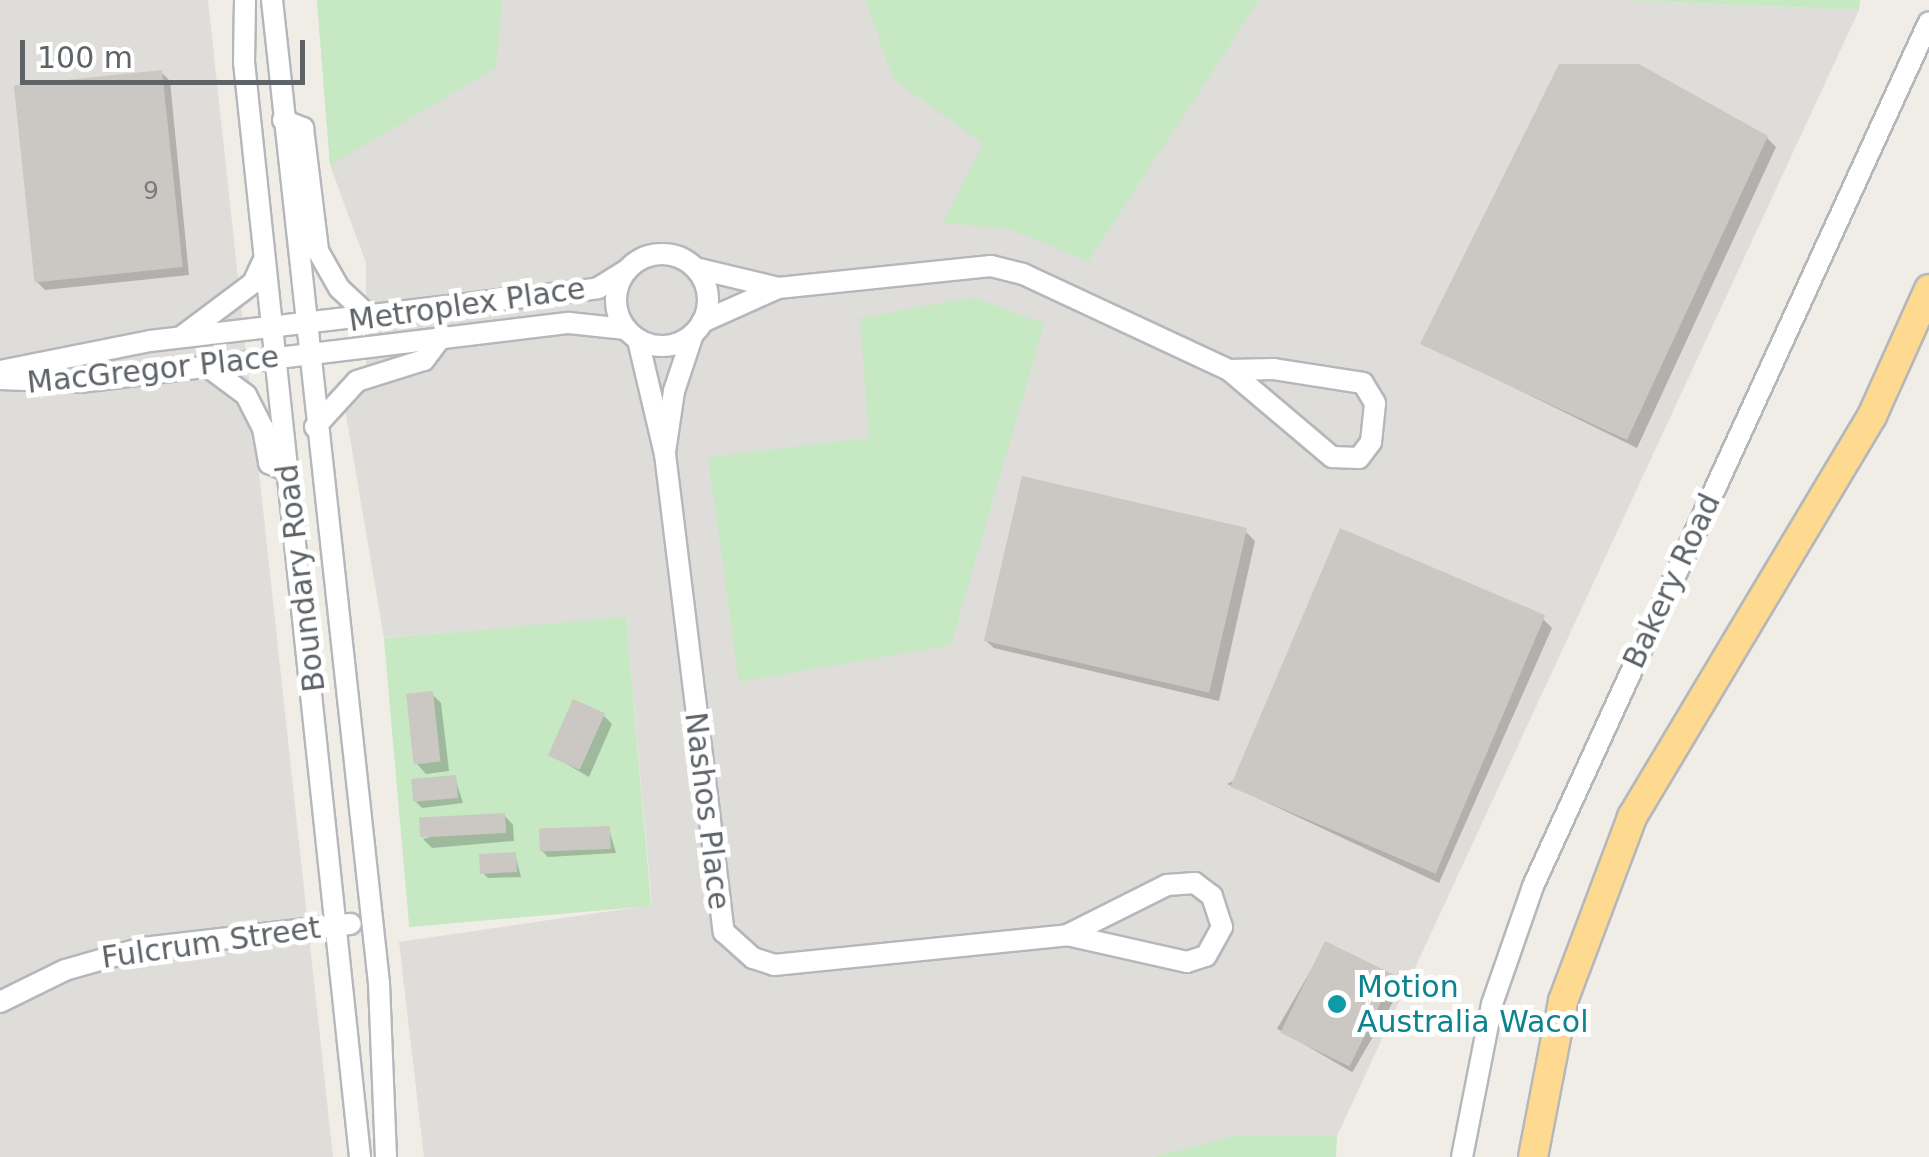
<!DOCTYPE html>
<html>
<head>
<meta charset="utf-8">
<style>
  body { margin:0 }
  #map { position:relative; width:1929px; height:1157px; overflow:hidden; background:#f0ede7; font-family:"DejaVu Sans",sans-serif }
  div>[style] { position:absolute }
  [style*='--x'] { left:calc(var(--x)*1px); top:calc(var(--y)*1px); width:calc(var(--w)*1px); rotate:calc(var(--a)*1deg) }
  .industrial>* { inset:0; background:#dfddd9 }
  .green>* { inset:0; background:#c6e8c3; transform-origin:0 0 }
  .shadow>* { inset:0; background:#0003; transform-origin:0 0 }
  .building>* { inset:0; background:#cbc8c3; transform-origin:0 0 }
  .roads { filter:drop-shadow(2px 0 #b4b7bb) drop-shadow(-2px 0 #b4b7bb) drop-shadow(0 2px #b4b7bb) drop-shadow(0 -2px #b4b7bb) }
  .minor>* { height:20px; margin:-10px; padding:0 10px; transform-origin:10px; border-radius:10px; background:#fff }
  .minor>.ring { margin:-10px; padding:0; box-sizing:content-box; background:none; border:20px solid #fff; border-radius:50% }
  .highway>* { height:28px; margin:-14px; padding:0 14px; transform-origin:14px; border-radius:14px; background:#fed990 }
  .dots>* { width:28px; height:28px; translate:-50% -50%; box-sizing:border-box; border:5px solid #fff; border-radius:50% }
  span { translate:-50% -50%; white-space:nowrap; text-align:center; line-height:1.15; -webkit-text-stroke:10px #fff; paint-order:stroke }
  .number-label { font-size:25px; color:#797c7e }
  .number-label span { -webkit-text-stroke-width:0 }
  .street-label { font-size:30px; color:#5e6367 }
  .culture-label { font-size:30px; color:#0d838f }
  .left { translate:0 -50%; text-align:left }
  .scale { position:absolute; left:20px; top:40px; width:285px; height:45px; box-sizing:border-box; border:5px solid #5e6367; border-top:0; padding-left:12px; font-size:30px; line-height:35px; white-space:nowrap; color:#5e6367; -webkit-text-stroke:8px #fff; paint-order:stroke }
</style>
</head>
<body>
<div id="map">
  <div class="industrial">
    <i style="clip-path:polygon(0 0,208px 0,333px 1157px,0 1157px)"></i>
    <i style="clip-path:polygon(317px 0,1624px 0,1859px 10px,1337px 1136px,1238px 1135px,1153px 1157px,424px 1157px,399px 942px,652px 905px,626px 618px,384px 638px,344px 403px,366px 386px,366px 263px,330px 165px)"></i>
  </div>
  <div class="green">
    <i style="clip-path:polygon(317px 0,502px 0,496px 68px,330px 165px)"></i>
    <i style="clip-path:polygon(866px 0,1259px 0,1088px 262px,1010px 229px,943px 223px,983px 144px,893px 79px)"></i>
    <i style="clip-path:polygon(1624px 0,1860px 0,1859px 10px)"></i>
    <i style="clip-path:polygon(974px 297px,1044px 324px,951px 645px,739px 682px,708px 457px,869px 438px,860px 318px)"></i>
    <i style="left:626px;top:617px;width:290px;height:243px;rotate:85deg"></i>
    <i style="clip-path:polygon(1237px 1135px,1337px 1136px,1336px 1157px,1153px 1157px)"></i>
  </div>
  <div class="shadow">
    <i style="clip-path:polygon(161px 72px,170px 81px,189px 275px,45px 290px,36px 281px)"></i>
    <i style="clip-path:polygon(1767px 138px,1776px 147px,1637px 448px,1423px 343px)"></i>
    <i style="clip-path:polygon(1245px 531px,1255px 541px,1219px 701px,994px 648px,984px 639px)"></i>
    <i style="clip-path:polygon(1543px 619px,1552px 628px,1439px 883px,1227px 784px)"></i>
    <i style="clip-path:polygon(432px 694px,441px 703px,449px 771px,426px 774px,417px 764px)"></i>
    <i style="clip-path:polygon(603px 715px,612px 724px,589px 777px,551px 755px)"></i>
    <i style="clip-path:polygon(455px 778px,463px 803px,422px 808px,416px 802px)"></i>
    <i style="clip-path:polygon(504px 815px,513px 825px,514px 841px,432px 848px,423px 839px)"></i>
    <i style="clip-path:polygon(609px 829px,616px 853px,548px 857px,542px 851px)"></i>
    <i style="clip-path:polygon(515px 854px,521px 877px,488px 878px,482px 872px)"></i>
    <i style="left:1326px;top:944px;width:87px;height:98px;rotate:30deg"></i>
  </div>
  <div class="building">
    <i style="clip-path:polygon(1559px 64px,1639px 64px,1768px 136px,1627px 440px,1420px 344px)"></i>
    <i style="left:162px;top:70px;width:198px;height:149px;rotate:84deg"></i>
    <i style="left:1022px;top:476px;width:231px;height:169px;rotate:13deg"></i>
    <i style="left:1340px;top:528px;width:223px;height:281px;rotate:23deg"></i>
    <i style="left:433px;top:691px;width:71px;height:27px;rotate:84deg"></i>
    <i style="left:573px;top:699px;width:35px;height:62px;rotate:24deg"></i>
    <i style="left:456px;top:775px;width:23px;height:45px;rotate:85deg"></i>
    <i style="left:505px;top:813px;width:20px;height:86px;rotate:87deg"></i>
    <i style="left:610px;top:826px;width:23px;height:71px;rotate:88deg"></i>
    <i style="left:516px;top:852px;width:20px;height:37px;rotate:87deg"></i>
    <i style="left:1325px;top:941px;width:77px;height:102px;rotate:26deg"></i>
  </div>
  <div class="roads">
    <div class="minor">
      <i style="--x:245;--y:0;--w:62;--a:90.9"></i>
      <i style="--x:244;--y:62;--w:1101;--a:83.95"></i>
      <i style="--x:272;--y:0;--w:989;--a:83.79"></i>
      <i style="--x:379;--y:983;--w:174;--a:87.7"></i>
      <i style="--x:283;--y:120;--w:22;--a:22"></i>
      <i style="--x:303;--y:128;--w:124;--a:83"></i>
      <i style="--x:318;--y:251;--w:43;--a:60.4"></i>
      <i style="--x:339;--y:288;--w:44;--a:43.2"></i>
      <i class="ring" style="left:616px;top:254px;width:72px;height:72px"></i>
      <i style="--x:695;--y:268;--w:85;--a:13.5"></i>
      <i style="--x:702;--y:322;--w:83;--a:-24.1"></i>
      <i style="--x:778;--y:288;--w:214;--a:-5.9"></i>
      <i style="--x:991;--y:266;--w:33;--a:14"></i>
      <i style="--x:1023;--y:274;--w:227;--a:25"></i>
      <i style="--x:1229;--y:370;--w:135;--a:40.2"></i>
      <i style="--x:1332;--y:457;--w:27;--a:2"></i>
      <i style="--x:1359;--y:458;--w:20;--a:-53"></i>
      <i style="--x:1371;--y:442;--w:39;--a:-84"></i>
      <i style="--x:1375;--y:403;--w:23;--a:-121"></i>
      <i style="--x:1363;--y:383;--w:90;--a:-171.1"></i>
      <i style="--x:1274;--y:369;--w:45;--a:178.7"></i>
      <i style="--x:181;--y:337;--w:90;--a:-36.9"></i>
      <i style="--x:253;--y:283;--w:26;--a:-65"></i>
      <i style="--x:638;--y:340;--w:117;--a:76.7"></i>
      <i style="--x:665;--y:454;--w:482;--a:83"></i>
      <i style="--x:724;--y:932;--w:39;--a:42"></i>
      <i style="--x:753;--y:958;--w:22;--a:18"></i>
      <i style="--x:774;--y:965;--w:295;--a:-5.8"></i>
      <i style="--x:1067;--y:935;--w:123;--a:12.7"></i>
      <i style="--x:1187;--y:962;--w:20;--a:-18"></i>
      <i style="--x:1206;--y:956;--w:33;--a:-61"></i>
      <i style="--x:1222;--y:927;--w:33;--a:-108"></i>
      <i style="--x:1212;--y:896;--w:21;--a:-143"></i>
      <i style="--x:1195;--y:883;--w:28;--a:176"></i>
      <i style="--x:1167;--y:885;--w:112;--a:153.4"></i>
      <i style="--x:211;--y:369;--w:44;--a:36.6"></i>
      <i style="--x:246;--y:395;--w:37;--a:63"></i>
      <i style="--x:263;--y:428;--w:36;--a:80"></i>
      <i style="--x:269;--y:463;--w:22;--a:24"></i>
      <i style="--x:0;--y:371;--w:153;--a:-11.3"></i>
      <i style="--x:150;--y:341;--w:451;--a:-6.7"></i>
      <i style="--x:598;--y:288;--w:34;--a:-32"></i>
      <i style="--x:0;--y:379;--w:80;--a:2.1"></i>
      <i style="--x:80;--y:382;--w:493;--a:-6.9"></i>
      <i style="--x:569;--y:323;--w:57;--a:6"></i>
      <i style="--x:315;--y:427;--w:62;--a:-47.6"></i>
      <i style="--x:357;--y:381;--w:70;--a:-17.4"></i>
      <i style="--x:424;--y:360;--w:25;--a:-53"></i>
      <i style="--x:665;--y:452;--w:62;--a:-81.6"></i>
      <i style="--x:674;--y:391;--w:60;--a:-71.6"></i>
      <i style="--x:0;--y:1002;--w:72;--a:-26.2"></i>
      <i style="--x:65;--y:970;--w:80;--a:-15.9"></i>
      <i style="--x:142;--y:948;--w:210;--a:-6.6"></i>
      <i style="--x:1462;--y:1157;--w:156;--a:-78.9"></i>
      <i style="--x:1492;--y:1004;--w:125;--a:-70.8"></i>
      <i style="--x:1533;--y:886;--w:950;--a:-65.38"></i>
    </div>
    <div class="highway">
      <i style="--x:1533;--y:1157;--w:159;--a:-79.1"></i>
      <i style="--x:1563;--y:1001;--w:197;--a:-69.4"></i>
      <i style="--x:1632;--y:817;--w:467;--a:-59.1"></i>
      <i style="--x:1872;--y:416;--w:139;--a:-65.8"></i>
    </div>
  </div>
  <div class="dots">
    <i style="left:1337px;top:1004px;background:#0f9aa8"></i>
  </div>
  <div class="number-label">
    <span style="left:151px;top:191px">9</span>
  </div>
  <div class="street-label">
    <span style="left:467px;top:305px;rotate:-8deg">Metroplex Place</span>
    <span style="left:153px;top:370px;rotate:-6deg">MacGregor Place</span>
    <span style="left:301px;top:578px;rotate:-97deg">Boundary Road</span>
    <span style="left:1672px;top:581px;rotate:-65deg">Bakery Road</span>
    <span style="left:707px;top:811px;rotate:83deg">Nashos Place</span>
    <span style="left:211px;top:943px;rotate:-8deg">Fulcrum Street</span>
  </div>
  <div class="culture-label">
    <span class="left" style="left:1357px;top:1004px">Motion<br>Australia Wacol</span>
  </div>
  <div class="scale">100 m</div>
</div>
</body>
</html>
